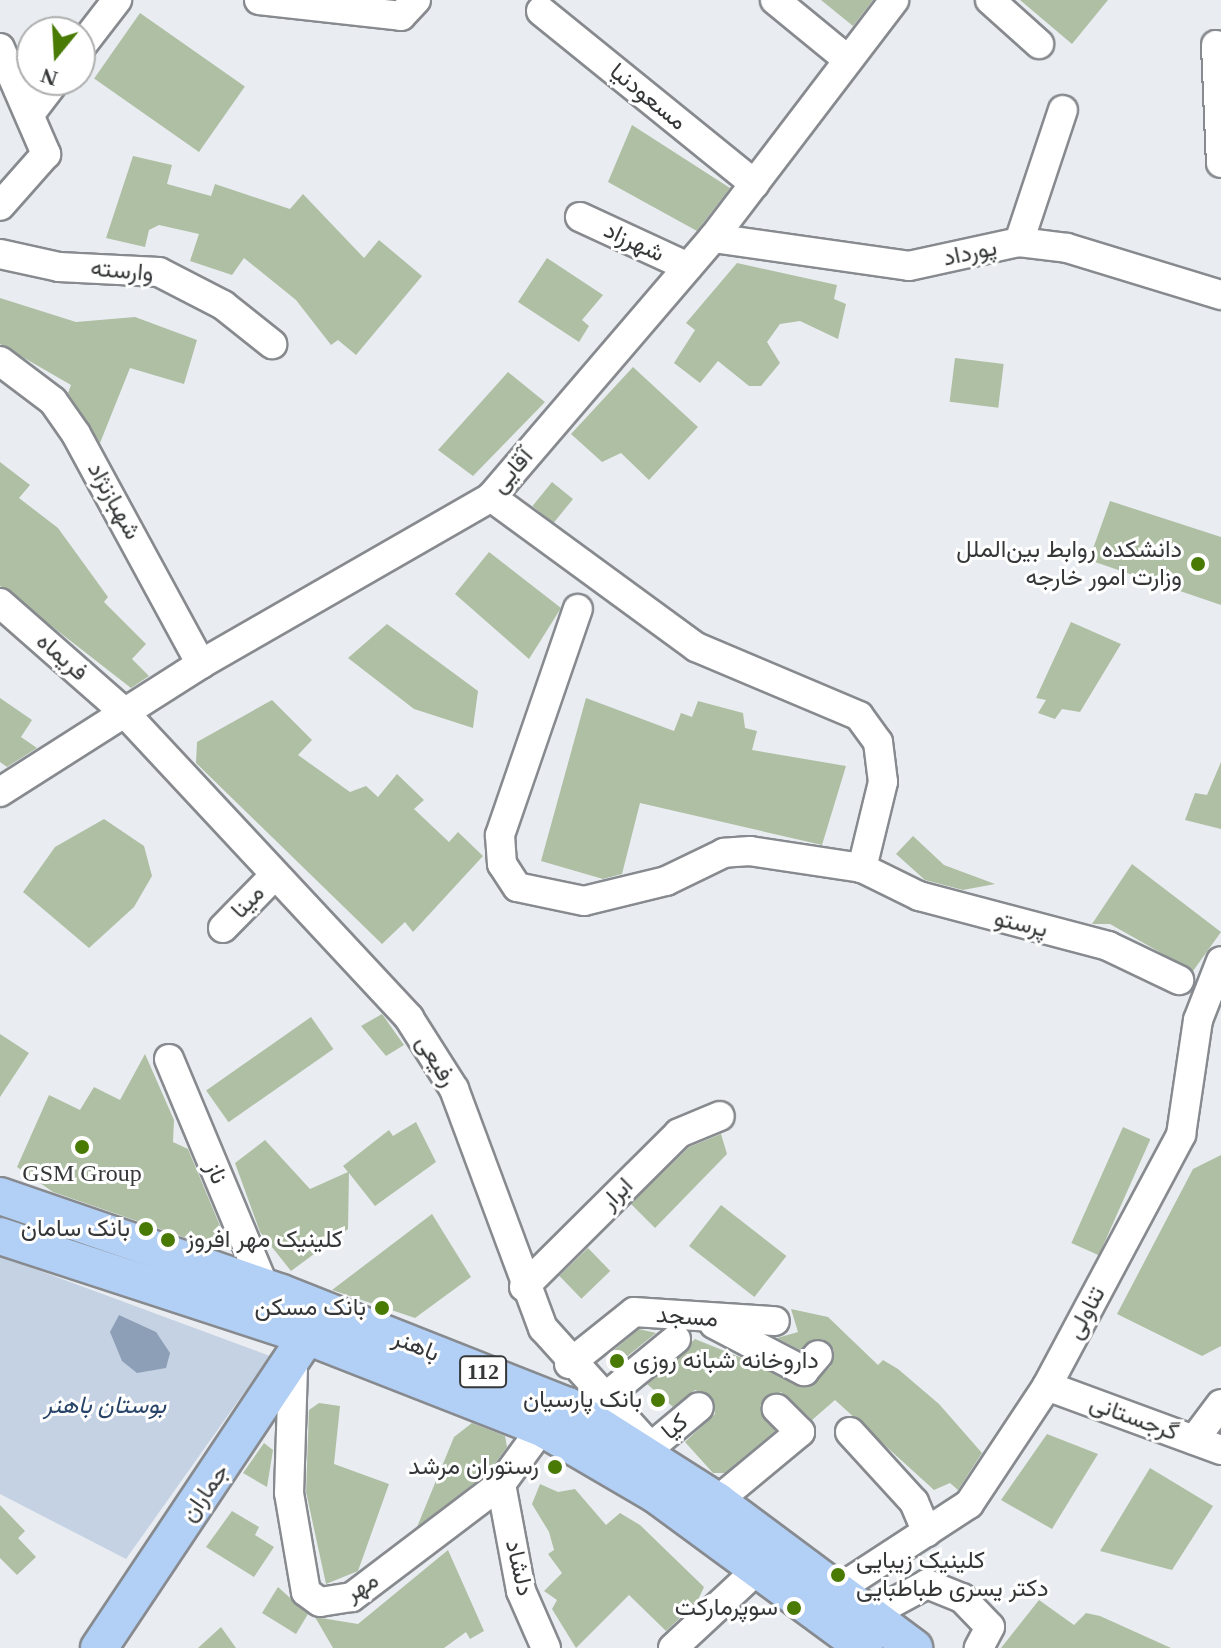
<!DOCTYPE html>
<html>
<head>
<meta charset="utf-8">
<style>
  body { margin:0 }
  #map { position:relative; width:1221px; height:1648px; overflow:hidden; background:#e9edf1; font-family:"Times New Roman",Vazirmatn,serif }
  div>[style] { position:absolute }
  [style*='--x'] { left:calc(var(--x)*1px); top:calc(var(--y)*1px); width:calc(var(--w)*1px); rotate:calc(var(--a)*1deg) }
  .green>* { inset:0; background:#c5d2e4 }
  .water>* { inset:0; background:#8c9fb7 }
  .building>* { inset:0; background:#afbfa4; transform-origin:0 0 }
  .roads { filter:drop-shadow(2px 0 #878a8e) drop-shadow(-2px 0 #878a8e) drop-shadow(0 2px #878a8e) drop-shadow(0 -2px #878a8e) }
  .minor>* { height:28px; margin:-14px; padding:0 14px; transform-origin:14px; border-radius:14px; background:#fff }
  .major>* { height:36px; margin:-18px; padding:0 18px; transform-origin:18px; border-radius:18px; background:#b2cff5 }
  .dots>* { width:22px; height:22px; translate:-50% -50%; box-sizing:border-box; border:4px solid #fff; border-radius:50% }
  span { translate:-50% -50%; white-space:nowrap; text-align:center; line-height:1.15; -webkit-text-stroke:6px #fff; paint-order:stroke }
  .shield-label span { padding:2px 6px; background:#fff; border:2px solid; border-radius:6px; -webkit-text-stroke-width:0 }
  .shield-label { font-size:22px; color:#353738; font-weight:700 }
  .street-label { font-size:24px; color:#353738 }
  .poi-label { font-size:24px; color:#353738 }
  .right { translate:-100% -50%; text-align:right }
  .left { translate:0 -50%; text-align:left }
  .park-label { font-size:24px; color:#284469; font-style:italic }
  .north { position:absolute; left:16px; top:16px; width:80px; height:80px; box-sizing:border-box; background:#fff; border:2px solid #aeafaf; border-radius:50%; rotate:198deg; font-size:22px; font-weight:700; line-height:32px; text-align:center; color:#353738 }
  .north::after { content:''; display:block; margin:auto; width:28px; height:36px; background:#487a04; clip-path:polygon(50% 0,100% 100%,50% 72%,0 100%) }
</style>
</head>
<body>
<div id="map">
  <div class="green">
    <i style="clip-path:polygon(0 1256px,270px 1356px,126px 1559px,0 1494px)"></i>
  </div>
  <div class="water">
    <i style="clip-path:polygon(119px 1315px,156px 1332px,170px 1353px,166px 1368px,137px 1373px,122px 1361px,110px 1332px)"></i>
  </div>
  <div class="building">
    <i style="clip-path:polygon(821px 0,873px 0,853px 26px)"></i>
    <i style="clip-path:polygon(1020px 0,1108px 0,1072px 44px)"></i>
    <i style="left:140px;top:13px;width:128px;height:80px;rotate:35deg"></i>
    <i style="clip-path:polygon(632px 125px,730px 188px,697px 231px,608px 182px)"></i>
    <i style="clip-path:polygon(133px 156px,172px 165px,167px 184px,211px 196px,215px 184px,290px 209px,303px 194px,364px 258px,379px 240px,422px 276px,356px 355px,338px 340px,331px 345px,296px 300px,244px 258px,232px 275px,190px 261px,199px 234px,159px 225px,149px 230px,145px 247px,106px 238px)"></i>
    <i style="clip-path:polygon(547px 258px,603px 295px,582px 320px,589px 326px,579px 342px,518px 302px)"></i>
    <i style="clip-path:polygon(737px 263px,837px 285px,834px 299px,846px 304px,838px 339px,800px 321px,780px 324px,767px 342px,780px 363px,761px 386px,749px 386px,718px 361px,700px 383px,674px 363px,695px 330px,686px 323px)"></i>
    <i style="clip-path:polygon(0 298px,76px 322px,135px 317px,197px 340px,184px 384px,130px 368px,100px 443px,68px 393px,71px 385px,0 344px)"></i>
    <i style="left:955px;top:358px;width:49px;height:44px;rotate:7deg"></i>
    <i style="clip-path:polygon(633px 367px,698px 427px,649px 480px,621px 453px,602px 462px,571px 434px)"></i>
    <i style="clip-path:polygon(508px 372px,545px 402px,473px 476px,438px 450px)"></i>
    <i style="clip-path:polygon(0 462px,30px 485px,19px 498px,58px 528px,108px 597px,104px 602px,146px 644px,132px 659px,149px 676px,131px 688px,0 586px)"></i>
    <i style="left:552px;top:482px;width:27px;height:31px;rotate:39deg"></i>
    <i style="clip-path:polygon(1110px 501px,1221px 537px,1221px 605px,1089px 560px)"></i>
    <i style="clip-path:polygon(489px 552px,561px 608px,529px 659px,455px 594px)"></i>
    <i style="clip-path:polygon(1071px 622px,1121px 644px,1080px 712px,1062px 709px,1055px 719px,1038px 713px,1046px 700px,1036px 698px)"></i>
    <i style="clip-path:polygon(387px 624px,478px 691px,473px 728px,414px 709px,348px 658px)"></i>
    <i style="clip-path:polygon(0 698px,32px 720px,21px 737px,37px 748px,7px 767px,0 762px)"></i>
    <i style="clip-path:polygon(586px 698px,674px 731px,681px 713px,692px 717px,698px 701px,743px 713px,745px 728px,757px 731px,752px 750px,846px 766px,822px 845px,640px 803px,622px 874px,603px 879px,541px 861px)"></i>
    <i style="clip-path:polygon(272px 700px,312px 740px,298px 755px,350px 792px,366px 786px,378px 797px,397px 774px,424px 800px,414px 809px,449px 842px,458px 832px,483px 856px,413px 932px,405px 922px,382px 944px,196px 763px,197px 742px)"></i>
    <i style="clip-path:polygon(1221px 762px,1221px 829px,1185px 820px,1195px 793px,1207px 795px)"></i>
    <i style="clip-path:polygon(104px 819px,144px 846px,152px 876px,134px 907px,89px 948px,23px 892px,55px 847px)"></i>
    <i style="clip-path:polygon(913px 836px,944px 865px,995px 884px,963px 890px,925px 880px,896px 854px)"></i>
    <i style="clip-path:polygon(1132px 864px,1221px 932px,1193px 971px,1110px 924px,1092px 924px)"></i>
    <i style="clip-path:polygon(382px 1014px,404px 1045px,386px 1056px,361px 1026px)"></i>
    <i style="left:311px;top:1017px;width:39px;height:128px;rotate:55deg"></i>
    <i style="clip-path:polygon(0 1034px,29px 1053px,0 1097px)"></i>
    <i style="clip-path:polygon(145px 1054px,174px 1120px,173px 1142px,188px 1149px,226px 1240px,221px 1250px,53px 1192px,17px 1167px,49px 1095px,80px 1110px,94px 1087px,120px 1100px)"></i>
    <i style="clip-path:polygon(416px 1122px,436px 1162px,375px 1206px,349px 1173px,348px 1229px,291px 1271px,260px 1232px,235px 1163px,265px 1140px,310px 1189px,348px 1172px,343px 1166px,389px 1130px,393px 1136px)"></i>
    <i style="left:1123px;top:1127px;width:30px;height:127px;rotate:24deg"></i>
    <i style="clip-path:polygon(721px 1134px,727px 1154px,655px 1228px,631px 1204px,689px 1147px)"></i>
    <i style="clip-path:polygon(1221px 1155px,1221px 1346px,1202px 1356px,1117px 1314px,1193px 1169px)"></i>
    <i style="left:721px;top:1205px;width:83px;height:52px;rotate:38deg"></i>
    <i style="clip-path:polygon(432px 1214px,471px 1277px,415px 1318px,332px 1290px)"></i>
    <i style="left:588px;top:1248px;width:32px;height:40px;rotate:46deg"></i>
    <i style="clip-path:polygon(791px 1309px,828px 1317px,878px 1365px,883px 1360px,898px 1369px,939px 1404px,982px 1453px,958px 1490px,950px 1483px,934px 1490px,835px 1400px,812px 1420px,781px 1392px,760px 1405px,775px 1431px,725px 1473px,713px 1473px,685px 1442px,715px 1414px,712px 1397px,695px 1390px,673px 1407px,647px 1384px,695px 1339px,811px 1386px,831px 1366px,834px 1350px,822px 1339px,800px 1350px,777px 1338px,798px 1332px)"></i>
    <i style="clip-path:polygon(639px 1329px,656px 1333px,625px 1358px,614px 1350px)"></i>
    <i style="clip-path:polygon(319px 1403px,340px 1406px,334px 1464px,389px 1484px,358px 1571px,326px 1584px,306px 1492px,309px 1410px)"></i>
    <i style="clip-path:polygon(472px 1423px,505px 1436px,507px 1447px,489px 1472px,417px 1527px,454px 1437px)"></i>
    <i style="clip-path:polygon(1047px 1434px,1098px 1454px,1052px 1529px,1001px 1500px)"></i>
    <i style="clip-path:polygon(264px 1443px,273px 1450px,267px 1487px,243px 1473px)"></i>
    <i style="clip-path:polygon(1150px 1468px,1213px 1506px,1172px 1570px,1100px 1551px)"></i>
    <i style="clip-path:polygon(540px 1484px,558px 1492px,575px 1489px,606px 1525px,620px 1513px,640px 1525px,704px 1587px,697px 1602px,666px 1631px,629px 1595px,576px 1648px,552px 1609px,557px 1600px,544px 1591px,562px 1573px,548px 1554px,554px 1550px,549px 1532px,532px 1504px)"></i>
    <i style="clip-path:polygon(0 1505px,25px 1531px,18px 1538px,36px 1557px,17px 1575px,0 1558px)"></i>
    <i style="clip-path:polygon(232px 1511px,259px 1527px,255px 1535px,274px 1547px,254px 1577px,206px 1547px)"></i>
    <i style="clip-path:polygon(448px 1550px,484px 1631px,470px 1639px,466px 1632px,444px 1648px,333px 1648px,315px 1617px,358px 1624px)"></i>
    <i style="clip-path:polygon(278px 1587px,308px 1614px,296px 1634px,262px 1613px)"></i>
    <i style="clip-path:polygon(1039px 1600px,1074px 1625px,1086px 1613px,1100px 1616px,1171px 1648px,1001px 1648px)"></i>
    <i style="clip-path:polygon(221px 1627px,236px 1648px,198px 1648px)"></i>
  </div>
  <div class="roads">
    <div class="minor">
      <i style="--x:259;--y:0;--w:143;--a:6.4"></i>
      <i style="--x:401;--y:16;--w:22;--a:-47"></i>
      <i style="--x:775;--y:0;--w:94;--a:39.4"></i>
      <i style="--x:990;--y:0;--w:66;--a:41.9"></i>
      <i style="--x:541;--y:11;--w:275;--a:39"></i>
      <i style="--x:1216;--y:45;--w:118;--a:87.6"></i>
      <i style="--x:0;--y:48;--w:116;--a:66.5"></i>
      <i style="--x:46;--y:154;--w:69;--a:131.5"></i>
      <i style="--x:80;--y:48;--w:61;--a:-52.4"></i>
      <i style="--x:30;--y:114;--w:43;--a:-52.6"></i>
      <i style="--x:580;--y:217;--w:119;--a:24.8"></i>
      <i style="--x:713;--y:238;--w:198;--a:8.1"></i>
      <i style="--x:909;--y:266;--w:113;--a:-12.3"></i>
      <i style="--x:1019;--y:242;--w:48;--a:7.1"></i>
      <i style="--x:1067;--y:248;--w:161;--a:17"></i>
      <i style="--x:1019;--y:242;--w:139;--a:-71.6"></i>
      <i style="--x:0;--y:254;--w:60;--a:12.4"></i>
      <i style="--x:59;--y:267;--w:100;--a:2.9"></i>
      <i style="--x:159;--y:272;--w:72;--a:27.3"></i>
      <i style="--x:223;--y:305;--w:63;--a:38.5"></i>
      <i style="--x:0;--y:361;--w:66;--a:37"></i>
      <i style="--x:53;--y:401;--w:40;--a:55.1"></i>
      <i style="--x:76;--y:434;--w:262;--a:61.5"></i>
      <i style="--x:491;--y:497;--w:254;--a:36.2"></i>
      <i style="--x:696;--y:647;--w:177;--a:22.9"></i>
      <i style="--x:859;--y:716;--w:32;--a:54"></i>
      <i style="--x:878;--y:742;--w:40;--a:82.9"></i>
      <i style="--x:883;--y:782;--w:89;--a:103.7"></i>
      <i style="--x:862;--y:868;--w:113;--a:-171.4"></i>
      <i style="--x:750;--y:851;--w:26;--a:176"></i>
      <i style="--x:724;--y:853;--w:64;--a:154.2"></i>
      <i style="--x:666;--y:881;--w:84;--a:166.3"></i>
      <i style="--x:584;--y:901;--w:68;--a:-168.2"></i>
      <i style="--x:517;--y:887;--w:27;--a:-123"></i>
      <i style="--x:502;--y:864;--w:29;--a:-94"></i>
      <i style="--x:500;--y:835;--w:239;--a:-71"></i>
      <i style="--x:0;--y:603;--w:164;--a:41.3"></i>
      <i style="--x:123;--y:711;--w:420;--a:47"></i>
      <i style="--x:409;--y:1018;--w:84;--a:57.6"></i>
      <i style="--x:454;--y:1089;--w:255;--a:69.6"></i>
      <i style="--x:543;--y:1328;--w:169;--a:47.9"></i>
      <i style="--x:0;--y:792;--w:238;--a:-32.5"></i>
      <i style="--x:201;--y:664;--w:335;--a:-29.9"></i>
      <i style="--x:491;--y:497;--w:341;--a:-49.4"></i>
      <i style="--x:713;--y:238;--w:299;--a:-52.7"></i>
      <i style="--x:862;--y:868;--w:64;--a:26.2"></i>
      <i style="--x:919;--y:896;--w:196;--a:14.8"></i>
      <i style="--x:1108;--y:946;--w:79;--a:25.6"></i>
      <i style="--x:223;--y:928;--w:71;--a:-45.6"></i>
      <i style="--x:169;--y:1059;--w:246;--a:67.3"></i>
      <i style="--x:524;--y:1287;--w:218;--a:-44.8"></i>
      <i style="--x:679;--y:1133;--w:44;--a:-22.5"></i>
      <i style="--x:714;--y:1324;--w:102;--a:27.6"></i>
      <i style="--x:804;--y:1371;--w:21;--a:-49"></i>
      <i style="--x:569;--y:1364;--w:83;--a:-38.7"></i>
      <i style="--x:634;--y:1312;--w:141;--a:3.7"></i>
      <i style="--x:293;--y:1367;--w:126;--a:91.8"></i>
      <i style="--x:289;--y:1493;--w:100;--a:80.3"></i>
      <i style="--x:306;--y:1592;--w:17;--a:36"></i>
      <i style="--x:320;--y:1602;--w:32;--a:-9"></i>
      <i style="--x:352;--y:1597;--w:187;--a:-37.2"></i>
      <i style="--x:501;--y:1484;--w:69;--a:-53.8"></i>
      <i style="--x:1047;--y:1386;--w:185;--a:20.2"></i>
      <i style="--x:604;--y:1398;--w:93;--a:-39.3"></i>
      <i style="--x:850;--y:1432;--w:95;--a:47.6"></i>
      <i style="--x:914;--y:1502;--w:33;--a:67"></i>
      <i style="--x:1194;--y:1440;--w:45;--a:-53.1"></i>
      <i style="--x:651;--y:1447;--w:62;--a:-39.8"></i>
      <i style="--x:501;--y:1484;--w:109;--a:79.4"></i>
      <i style="--x:521;--y:1591;--w:62;--a:66.3"></i>
      <i style="--x:717;--y:1501;--w:108;--a:-39.7"></i>
      <i style="--x:800;--y:1432;--w:33;--a:-135"></i>
      <i style="--x:837;--y:1590;--w:158;--a:-33.1"></i>
      <i style="--x:969;--y:1504;--w:141;--a:-56.5"></i>
      <i style="--x:1047;--y:1386;--w:285;--a:-61.9"></i>
      <i style="--x:1181;--y:1135;--w:116;--a:-81.6"></i>
      <i style="--x:1198;--y:1020;--w:63;--a:-68.7"></i>
      <i style="--x:870;--y:1615;--w:65;--a:-28.5"></i>
      <i style="--x:927;--y:1584;--w:38;--a:22"></i>
      <i style="--x:962;--y:1598;--w:40;--a:46"></i>
      <i style="--x:990;--y:1627;--w:24;--a:118"></i>
      <i style="--x:673;--y:1648;--w:117;--a:-42.9"></i>
    </div>
    <div class="major">
      <i style="--x:0;--y:1196;--w:298;--a:19"></i>
      <i style="--x:282;--y:1293;--w:308;--a:21.6"></i>
      <i style="--x:568;--y:1406;--w:177;--a:32.5"></i>
      <i style="--x:717;--y:1501;--w:246;--a:36.7"></i>
      <i style="--x:0;--y:1236;--w:328;--a:18.1"></i>
      <i style="--x:312;--y:1338;--w:247;--a:21.4"></i>
      <i style="--x:542;--y:1428;--w:131;--a:30.3"></i>
      <i style="--x:655;--y:1494;--w:260;--a:36.3"></i>
      <i style="--x:99;--y:1648;--w:398;--a:-56.3"></i>
    </div>
  </div>
  <div class="dots">
    <i style="left:1198px;top:564px;background:#487a04"></i>
    <i style="left:82px;top:1147px;background:#487a04"></i>
    <i style="left:146px;top:1229px;background:#487a04"></i>
    <i style="left:168px;top:1240px;background:#487a04"></i>
    <i style="left:382px;top:1308px;background:#487a04"></i>
    <i style="left:617px;top:1361px;background:#487a04"></i>
    <i style="left:658px;top:1400px;background:#487a04"></i>
    <i style="left:555px;top:1467px;background:#487a04"></i>
    <i style="left:838px;top:1575px;background:#487a04"></i>
    <i style="left:794px;top:1608px;background:#487a04"></i>
  </div>
  <div class="shield-label">
    <span style="left:483px;top:1372px">112</span>
  </div>
  <div class="street-label">
    <span style="left:648px;top:97px;rotate:39deg">مسعودنیا</span>
    <span style="left:634px;top:242px;rotate:25deg">شهرزاد</span>
    <span style="left:970px;top:253px;rotate:-12deg">پورداد</span>
    <span style="left:122px;top:271px;rotate:5deg">وارسته</span>
    <span style="left:512px;top:471px;rotate:-49deg">آقایی</span>
    <span style="left:114px;top:501px;rotate:61deg">شهبازنژاد</span>
    <span style="left:62px;top:657px;rotate:41deg">فریماه</span>
    <span style="left:248px;top:902px;rotate:-46deg">مینا</span>
    <span style="left:1021px;top:924px;rotate:13deg">پرستو</span>
    <span style="left:436px;top:1061px;rotate:59deg">رفیعی</span>
    <span style="left:216px;top:1173px;rotate:67deg">ناز</span>
    <span style="left:617px;top:1194px;rotate:-45deg">ابرار</span>
    <span style="left:1086px;top:1313px;rotate:-62deg">تناولی</span>
    <span style="left:687px;top:1317px;rotate:4deg">مسجد</span>
    <span style="left:416px;top:1346px;rotate:22deg">باهنر</span>
    <span style="left:1134px;top:1418px;rotate:20deg">گرجستانی</span>
    <span style="left:675px;top:1427px;rotate:-40deg">کیا</span>
    <span style="left:205px;top:1493px;rotate:-55deg">جماران</span>
    <span style="left:519px;top:1568px;rotate:77deg">دلشاد</span>
    <span style="left:362px;top:1587px;rotate:-31deg">مهر</span>
  </div>
  <div class="poi-label">
    <span class="right" style="left:1182px;top:564px">دانشکده روابط بین‌الملل<br>وزارت امور خارجه</span>
    <span style="left:82px;top:1174px">GSM Group</span>
    <span class="right" style="left:130px;top:1229px">بانک سامان</span>
    <span class="left" style="left:186px;top:1240px">کلینیک مهر افروز</span>
    <span class="right" style="left:366px;top:1308px">بانک مسکن</span>
    <span class="left" style="left:633px;top:1361px">داروخانه شبانه روزی</span>
    <span class="right" style="left:642px;top:1400px">بانک پارسیان</span>
    <span class="right" style="left:539px;top:1467px">رستوران مرشد</span>
    <span class="left" style="left:856px;top:1575px">کلینیک زیبایی<br>دکتر یسری طباطبایی</span>
    <span class="right" style="left:778px;top:1608px">سوپرمارکت</span>
  </div>
  <div class="park-label">
    <span style="left:105px;top:1406px">بوستان باهنر</span>
  </div>
  <div class="north">N</div>
</div>
</body>
</html>
